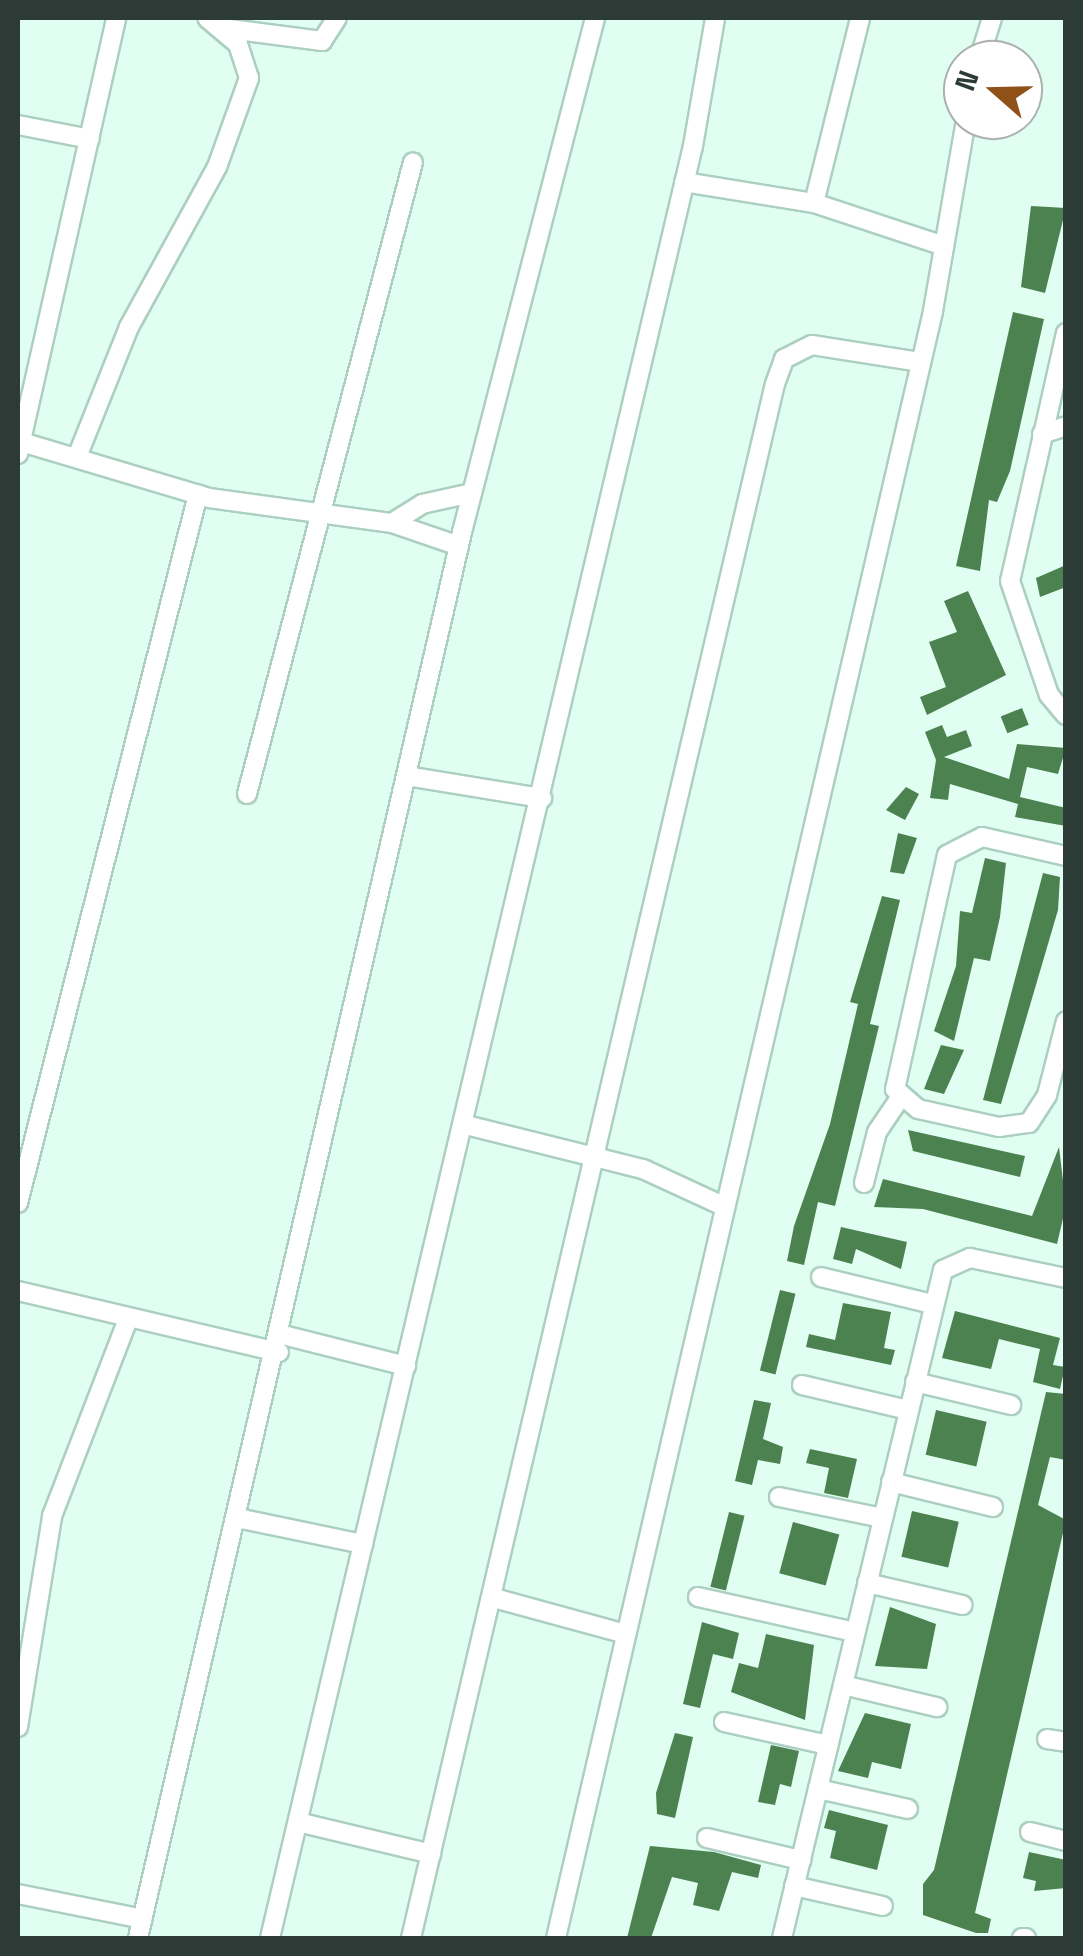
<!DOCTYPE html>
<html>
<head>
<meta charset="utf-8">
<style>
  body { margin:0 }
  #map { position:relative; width:1083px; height:1956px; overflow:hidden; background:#e1fef2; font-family:"Space Grotesk",sans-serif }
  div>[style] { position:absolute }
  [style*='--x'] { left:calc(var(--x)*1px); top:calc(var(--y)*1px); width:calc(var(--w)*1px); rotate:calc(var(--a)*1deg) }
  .building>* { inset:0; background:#4c8250; transform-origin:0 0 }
  .roads { filter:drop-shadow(2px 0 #abcfc0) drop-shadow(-2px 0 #abcfc0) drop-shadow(0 2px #abcfc0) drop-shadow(0 -2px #abcfc0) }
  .minor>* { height:18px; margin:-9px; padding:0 9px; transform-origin:9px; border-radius:9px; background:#fff }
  span { translate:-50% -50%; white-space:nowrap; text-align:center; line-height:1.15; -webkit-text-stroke:10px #fff; paint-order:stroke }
  .frame { position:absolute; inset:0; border:20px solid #2c3b35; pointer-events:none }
  .north { position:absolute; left:943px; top:40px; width:100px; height:100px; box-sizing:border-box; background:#fff; border:2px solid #abb1ae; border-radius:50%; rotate:290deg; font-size:28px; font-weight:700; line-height:40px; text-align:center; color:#2c3b35 }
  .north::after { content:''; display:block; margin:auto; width:35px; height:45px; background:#905118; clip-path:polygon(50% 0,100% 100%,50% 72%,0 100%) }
</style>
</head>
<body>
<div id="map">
  <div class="building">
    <i style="clip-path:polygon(1031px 206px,1066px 208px,1045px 293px,1021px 287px)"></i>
    <i style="clip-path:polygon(1013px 312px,1044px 319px,1010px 471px,997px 502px,989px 500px,980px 571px,956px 566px)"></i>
    <i style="clip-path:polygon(1066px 565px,1066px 587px,1040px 597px,1036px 578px)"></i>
    <i style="clip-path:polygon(968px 591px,1006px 675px,927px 715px,920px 697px,946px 687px,929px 642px,957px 632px,944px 601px)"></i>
    <i style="left:1022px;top:708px;width:18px;height:23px;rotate:68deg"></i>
    <i style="clip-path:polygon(942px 725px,947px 737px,966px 730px,972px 746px,944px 757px,1009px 779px,1017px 744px,1066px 748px,1058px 774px,1027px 767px,1020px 797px,1066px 808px,1066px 826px,1015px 817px,1018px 804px,950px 784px,948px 800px,930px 798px,936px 760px,925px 732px)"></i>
    <i style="clip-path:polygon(906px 787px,919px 794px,905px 820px,886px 810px)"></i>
    <i style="clip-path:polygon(898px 833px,917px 838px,904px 874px,890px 872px)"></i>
    <i style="clip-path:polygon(985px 858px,1006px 863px,1000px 917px,990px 961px,974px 958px,954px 1041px,934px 1031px,956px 966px,960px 911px,972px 913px)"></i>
    <i style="clip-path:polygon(1043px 873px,1060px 877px,1058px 910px,1001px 1104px,983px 1100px)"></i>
    <i style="clip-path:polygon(882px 896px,900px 900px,870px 1024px,879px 1026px,835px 1206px,818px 1202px,804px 1265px,787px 1261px,794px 1226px,830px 1124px,858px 1004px,850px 1002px)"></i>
    <i style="clip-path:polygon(941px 1045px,964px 1050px,944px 1094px,924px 1089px)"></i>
    <i style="clip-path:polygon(908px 1130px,1025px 1156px,1020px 1177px,913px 1151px)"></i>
    <i style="clip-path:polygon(1059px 1147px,1066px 1206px,1057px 1244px,923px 1209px,874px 1207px,883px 1179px,1032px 1216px)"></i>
    <i style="clip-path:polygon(841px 1227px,907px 1242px,901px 1269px,856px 1249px,852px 1264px,833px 1259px)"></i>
    <i style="left:780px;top:1290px;width:16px;height:83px;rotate:14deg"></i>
    <i style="clip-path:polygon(843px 1303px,891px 1312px,884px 1348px,895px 1350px,891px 1365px,806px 1347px,809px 1334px,835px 1340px)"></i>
    <i style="clip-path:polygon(955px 1311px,1060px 1338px,1053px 1365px,1065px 1367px,1060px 1389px,1033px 1382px,1040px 1349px,999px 1339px,991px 1369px,942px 1358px)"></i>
    <i style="clip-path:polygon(1046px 1392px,1066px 1394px,1066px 1460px,1050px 1457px,1038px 1505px,1066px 1520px,975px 1913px,991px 1919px,988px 1933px,976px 1933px,923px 1915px,923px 1884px,934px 1870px)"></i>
    <i style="clip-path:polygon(754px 1400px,771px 1403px,763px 1439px,783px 1447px,780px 1464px,758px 1460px,752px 1485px,735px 1481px)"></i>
    <i style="left:936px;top:1410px;width:52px;height:46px;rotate:13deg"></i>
    <i style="clip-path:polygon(810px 1449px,857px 1459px,848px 1498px,824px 1493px,829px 1468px,806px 1463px)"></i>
    <i style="left:912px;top:1511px;width:48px;height:47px;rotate:13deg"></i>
    <i style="left:729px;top:1512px;width:16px;height:77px;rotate:14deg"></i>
    <i style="left:793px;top:1522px;width:48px;height:53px;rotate:15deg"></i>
    <i style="clip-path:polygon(890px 1607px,936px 1624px,927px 1669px,875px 1666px)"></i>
    <i style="clip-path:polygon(702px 1622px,739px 1633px,733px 1659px,713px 1654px,700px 1708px,683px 1704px)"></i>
    <i style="clip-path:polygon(766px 1634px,814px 1645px,805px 1720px,731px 1692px,739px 1663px,758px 1668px)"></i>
    <i style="clip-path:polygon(865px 1713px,911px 1724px,901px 1769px,872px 1762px,868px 1778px,838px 1771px)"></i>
    <i style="clip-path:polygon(675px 1733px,693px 1737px,675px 1818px,657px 1814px,656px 1793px)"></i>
    <i style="clip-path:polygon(771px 1745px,799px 1751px,791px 1787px,780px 1784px,775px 1805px,758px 1802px)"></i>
    <i style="clip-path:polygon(829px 1810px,888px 1825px,877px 1870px,830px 1858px,836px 1831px,824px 1828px)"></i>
    <i style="clip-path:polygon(650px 1846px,714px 1852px,761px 1865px,758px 1878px,732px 1872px,719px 1911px,693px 1905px,698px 1883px,672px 1877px,651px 1938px,627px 1938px)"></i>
    <i style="clip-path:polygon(1029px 1852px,1066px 1860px,1066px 1888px,1034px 1891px,1036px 1881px,1023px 1878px)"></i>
  </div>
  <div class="roads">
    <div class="minor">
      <i style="--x:222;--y:28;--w:101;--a:7.4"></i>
      <i style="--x:322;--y:41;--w:27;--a:-57"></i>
      <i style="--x:979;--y:60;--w:44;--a:-72.8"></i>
      <i style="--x:18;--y:125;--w:73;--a:11"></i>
      <i style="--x:684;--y:182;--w:132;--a:9.2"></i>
      <i style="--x:814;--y:203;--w:137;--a:18.3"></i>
      <i style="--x:814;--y:203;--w:191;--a:-76"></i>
      <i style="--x:1066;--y:333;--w:254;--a:102.7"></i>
      <i style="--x:1010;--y:581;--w:120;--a:71.1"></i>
      <i style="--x:1049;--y:695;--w:26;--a:50"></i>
      <i style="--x:1042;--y:434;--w:25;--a:-18"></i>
      <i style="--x:18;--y:441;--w:199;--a:16.6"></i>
      <i style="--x:209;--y:498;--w:185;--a:7.8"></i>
      <i style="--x:392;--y:523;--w:71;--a:18.9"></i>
      <i style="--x:18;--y:454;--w:447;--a:-77.3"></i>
      <i style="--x:77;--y:457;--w:140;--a:-68.2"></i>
      <i style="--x:129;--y:327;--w:183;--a:-61.2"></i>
      <i style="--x:217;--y:167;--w:95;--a:-70.2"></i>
      <i style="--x:249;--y:78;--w:36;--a:-108"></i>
      <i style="--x:238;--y:44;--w:40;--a:-140"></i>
      <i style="--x:392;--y:523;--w:36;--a:-32"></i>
      <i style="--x:422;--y:504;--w:51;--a:-12.4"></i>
      <i style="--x:407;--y:776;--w:137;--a:9.3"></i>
      <i style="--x:247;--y:794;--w:653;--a:-75.28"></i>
      <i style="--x:1066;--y:856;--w:86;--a:-167.3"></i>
      <i style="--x:982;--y:837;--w:39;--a:153"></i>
      <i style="--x:947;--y:855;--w:240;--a:102.5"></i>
      <i style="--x:895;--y:1089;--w:30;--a:41"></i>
      <i style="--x:918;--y:1109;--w:83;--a:12.5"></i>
      <i style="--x:999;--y:1127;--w:30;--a:-8"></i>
      <i style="--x:1029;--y:1123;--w:33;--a:-57"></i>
      <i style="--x:1047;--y:1095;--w:76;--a:-75.6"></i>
      <i style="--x:466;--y:1125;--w:182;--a:14"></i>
      <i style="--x:643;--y:1169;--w:88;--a:24.8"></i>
      <i style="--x:864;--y:1183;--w:53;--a:-75.7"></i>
      <i style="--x:877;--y:1132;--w:41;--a:-55.9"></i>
      <i style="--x:18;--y:1203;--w:731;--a:-75.75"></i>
      <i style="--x:821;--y:1277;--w:115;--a:13.6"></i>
      <i style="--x:18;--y:1291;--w:268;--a:13.2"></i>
      <i style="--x:283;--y:1335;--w:127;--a:14.1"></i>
      <i style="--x:915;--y:1382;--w:99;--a:13.5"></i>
      <i style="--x:802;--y:1385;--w:109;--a:13.3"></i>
      <i style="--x:891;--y:1482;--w:105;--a:13.8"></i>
      <i style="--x:779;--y:1497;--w:105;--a:11.5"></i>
      <i style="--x:237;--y:1518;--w:129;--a:11.7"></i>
      <i style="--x:867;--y:1583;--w:98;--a:13"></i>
      <i style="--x:698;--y:1597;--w:161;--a:12.6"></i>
      <i style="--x:494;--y:1598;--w:137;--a:15.3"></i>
      <i style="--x:843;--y:1685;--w:97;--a:13.2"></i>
      <i style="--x:724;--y:1722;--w:107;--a:12.5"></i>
      <i style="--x:18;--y:1727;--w:214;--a:-80.8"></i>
      <i style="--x:52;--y:1516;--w:211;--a:-68.9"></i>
      <i style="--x:1047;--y:1739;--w:19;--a:9"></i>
      <i style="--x:818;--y:1789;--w:92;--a:12.5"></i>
      <i style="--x:298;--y:1822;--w:137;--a:13.5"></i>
      <i style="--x:1030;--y:1832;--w:37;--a:14"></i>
      <i style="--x:707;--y:1838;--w:97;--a:13.2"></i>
      <i style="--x:794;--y:1886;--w:91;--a:12.7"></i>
      <i style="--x:18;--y:1894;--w:127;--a:11.3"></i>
      <i style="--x:138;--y:1938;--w:1443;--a:-77.02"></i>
      <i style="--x:462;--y:532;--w:531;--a:-75.49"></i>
      <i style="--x:270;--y:1938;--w:1841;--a:-76.72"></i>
      <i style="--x:693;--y:146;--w:130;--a:-80.2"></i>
      <i style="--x:411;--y:1938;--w:1596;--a:-76.82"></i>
      <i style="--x:775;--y:384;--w:27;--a:-70"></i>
      <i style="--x:784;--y:359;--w:31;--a:-27"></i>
      <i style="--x:812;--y:345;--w:110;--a:8.9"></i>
      <i style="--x:556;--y:1938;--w:1670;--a:-76.95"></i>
      <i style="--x:933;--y:311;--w:194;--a:-80.2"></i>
      <i style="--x:782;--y:1938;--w:687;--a:-76.45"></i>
      <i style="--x:943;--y:1270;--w:30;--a:-24"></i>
      <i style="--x:970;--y:1258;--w:98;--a:11.8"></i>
      <i style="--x:1022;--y:1938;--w:4;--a:0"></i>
    </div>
  </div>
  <div class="frame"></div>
  <div class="north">N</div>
</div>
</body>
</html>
